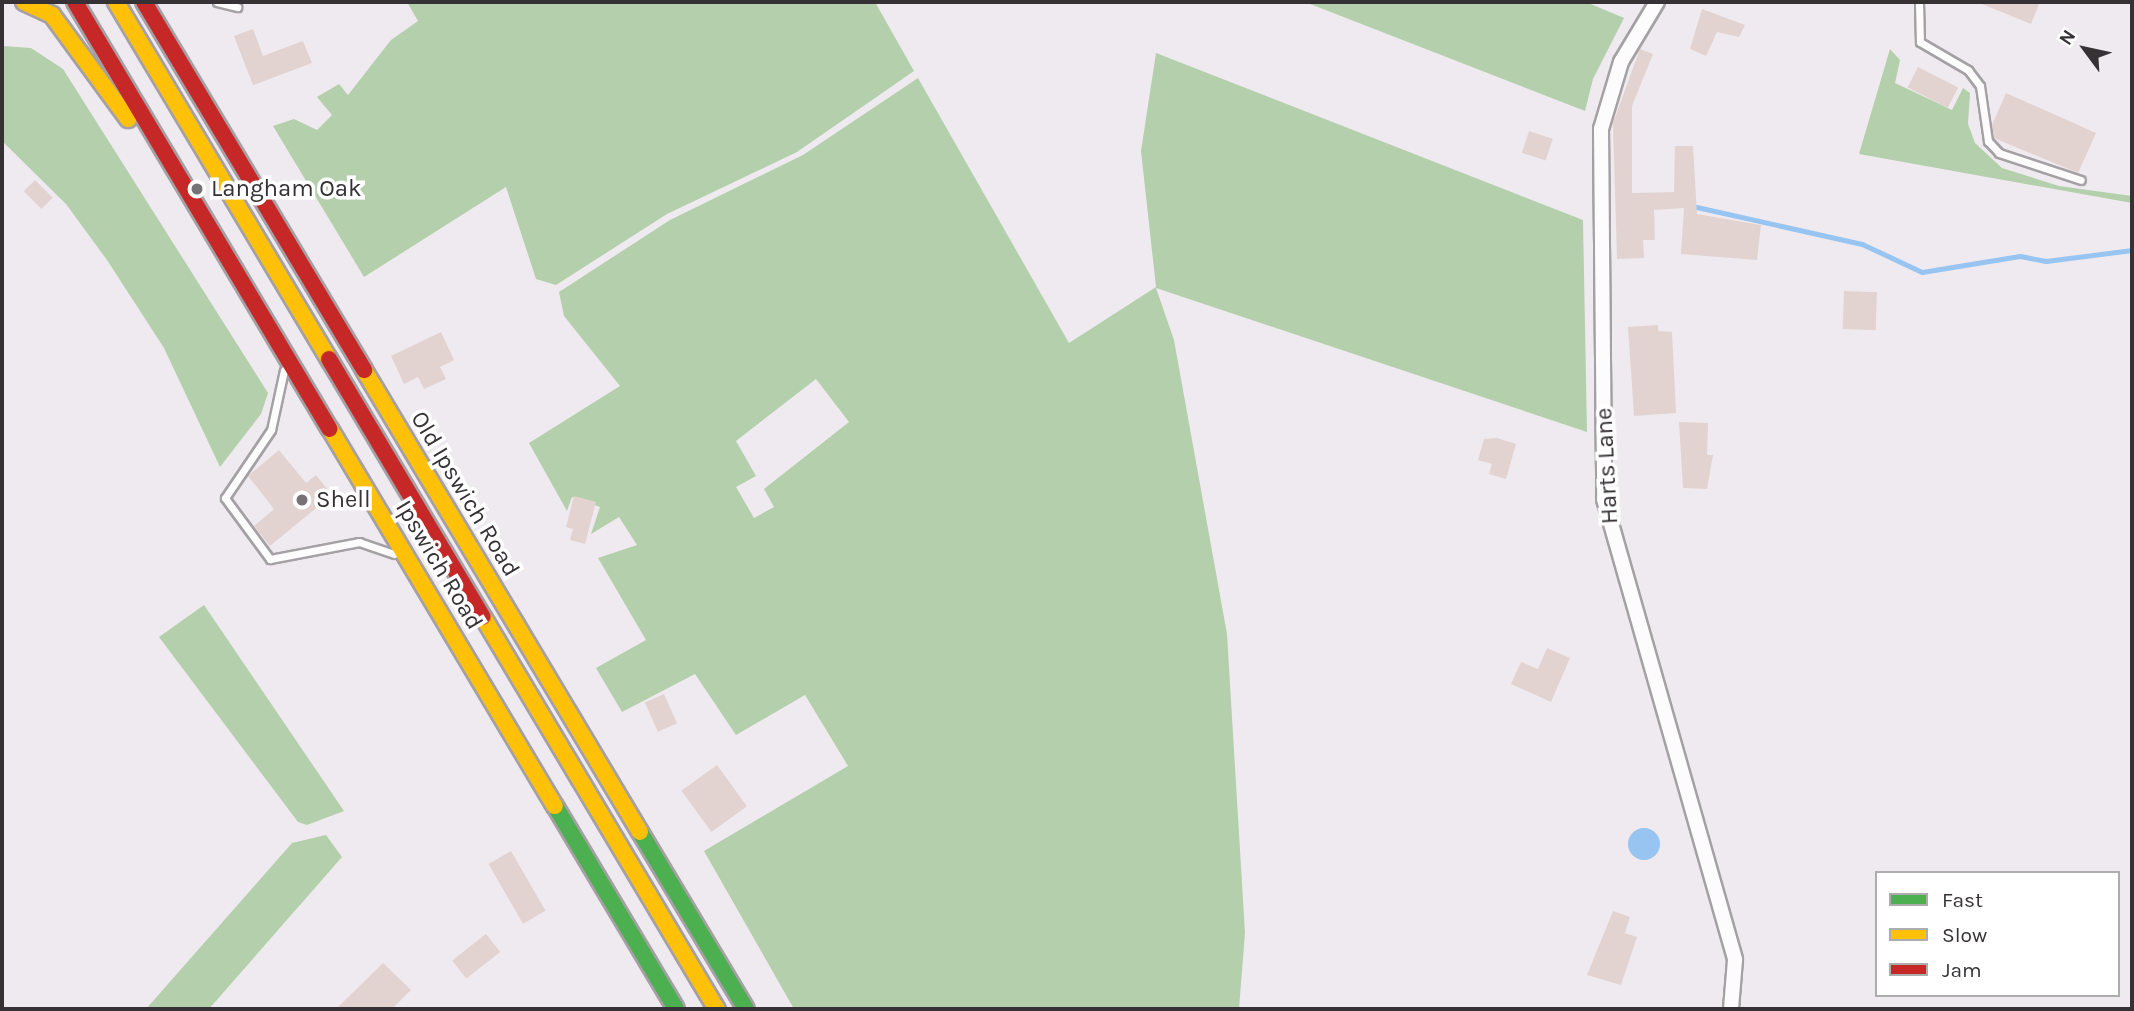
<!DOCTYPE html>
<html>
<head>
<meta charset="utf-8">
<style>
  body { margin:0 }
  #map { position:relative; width:2134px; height:1011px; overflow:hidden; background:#efeaef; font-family:Karla,sans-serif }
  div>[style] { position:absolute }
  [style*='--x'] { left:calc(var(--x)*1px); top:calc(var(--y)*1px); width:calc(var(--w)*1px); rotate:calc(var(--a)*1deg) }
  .forest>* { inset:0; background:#b4cfab }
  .water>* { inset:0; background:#98c4f2 }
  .round { border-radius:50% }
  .stream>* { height:5px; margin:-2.5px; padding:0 2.5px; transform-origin:2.5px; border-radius:2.5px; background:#98c4f2 }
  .building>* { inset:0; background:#e2d3d0; transform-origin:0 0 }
  .roads { filter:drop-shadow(2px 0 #a4a0a4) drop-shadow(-2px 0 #a4a0a4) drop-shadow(0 2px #a4a0a4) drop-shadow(0 -2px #a4a0a4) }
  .lane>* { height:7px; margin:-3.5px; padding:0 3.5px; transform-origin:3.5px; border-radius:3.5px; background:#fdfcfd }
  .street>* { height:14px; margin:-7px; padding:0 7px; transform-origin:7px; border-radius:7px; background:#fdfcfd }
  .fast>* { height:16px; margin:-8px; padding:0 8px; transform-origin:8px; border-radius:8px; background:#4caf50 }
  .slow>* { height:16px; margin:-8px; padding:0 8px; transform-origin:8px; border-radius:8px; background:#ffc107 }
  .jam>* { height:16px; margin:-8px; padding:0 8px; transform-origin:8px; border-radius:8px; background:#c62828 }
  .dots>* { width:19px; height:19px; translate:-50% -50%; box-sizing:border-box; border:4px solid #fff; border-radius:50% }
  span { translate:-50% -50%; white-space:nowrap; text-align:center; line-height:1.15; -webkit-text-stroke:7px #fff; paint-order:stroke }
  .poi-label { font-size:24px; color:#353135 }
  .left { translate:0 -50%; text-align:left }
  .street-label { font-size:24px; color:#353135 }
  .frame { position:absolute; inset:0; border:4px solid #353135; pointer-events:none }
  .legend { position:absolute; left:1875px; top:871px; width:245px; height:126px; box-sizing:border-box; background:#fff; border:2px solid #aeadae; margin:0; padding:9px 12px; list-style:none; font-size:21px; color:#353135 }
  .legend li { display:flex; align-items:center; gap:14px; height:35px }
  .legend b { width:35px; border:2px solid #aeadae }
  .north { position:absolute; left:2050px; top:14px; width:70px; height:70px; -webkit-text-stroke:5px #fff; paint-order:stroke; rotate:303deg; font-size:19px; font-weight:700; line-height:28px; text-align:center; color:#353135 }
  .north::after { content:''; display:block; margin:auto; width:24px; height:32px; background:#353135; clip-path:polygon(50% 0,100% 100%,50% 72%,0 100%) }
</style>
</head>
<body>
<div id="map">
  <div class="forest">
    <i style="clip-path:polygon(407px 2px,875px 2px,914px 71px,797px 152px,667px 214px,556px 285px,536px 279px,506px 187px,364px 277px,273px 126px,294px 119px,317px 130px,332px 115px,317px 97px,339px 84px,348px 95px,391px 40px,418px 21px)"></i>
    <i style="clip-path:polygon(1305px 2px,1586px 2px,1624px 18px,1593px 79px,1585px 111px)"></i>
    <i style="clip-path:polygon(2px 38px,3px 46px,31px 48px,63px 69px,268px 393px,261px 414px,220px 467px,164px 348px,107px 260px,66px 204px,2px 141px)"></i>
    <i style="clip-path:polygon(1890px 49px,1900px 60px,1895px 83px,1952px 110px,1963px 88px,1970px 93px,1968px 124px,1975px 143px,2002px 168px,2059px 186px,2132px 196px,2132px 203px,1859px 154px)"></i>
    <i style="clip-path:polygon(evenodd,1156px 53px,1583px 220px,1587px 432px,1156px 288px,1174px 340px,1227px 634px,1245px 933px,1239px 1009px,794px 1009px,704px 851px,848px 766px,805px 695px,736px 735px,695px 674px,622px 712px,596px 668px,646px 640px,598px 558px,637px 545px,619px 517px,591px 534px,600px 507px,572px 497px,567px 511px,529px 443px,620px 386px,564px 316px,559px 292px,670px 220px,803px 155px,918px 78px,1069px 343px,1156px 287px,1141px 151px,1156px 53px,816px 379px,849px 422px,764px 489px,774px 507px,754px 518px,736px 487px,756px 476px,736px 441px,816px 379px)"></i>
    <i style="clip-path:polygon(204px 605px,344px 811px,307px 825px,298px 822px,159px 637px)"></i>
    <i style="clip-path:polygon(326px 835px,342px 857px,209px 1009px,146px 1009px,292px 843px)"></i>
  </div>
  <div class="water">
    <i class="round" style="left:1628px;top:828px;width:32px;height:32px"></i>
  </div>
  <div class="stream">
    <i style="--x:1692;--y:206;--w:174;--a:12.6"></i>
    <i style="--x:1862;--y:244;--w:66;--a:25"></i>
    <i style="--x:1922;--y:272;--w:99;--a:-9.3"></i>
    <i style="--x:2020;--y:256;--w:26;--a:11"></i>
    <i style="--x:2046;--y:261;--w:87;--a:-7.3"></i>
  </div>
  <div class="building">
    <i style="clip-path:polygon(1977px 2px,2040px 2px,2031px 24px)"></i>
    <i style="clip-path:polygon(1702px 9px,1745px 25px,1739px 37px,1717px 32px,1706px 56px,1690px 49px)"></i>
    <i style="clip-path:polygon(253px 29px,263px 56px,303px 41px,312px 63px,253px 85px,234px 36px)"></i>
    <i style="clip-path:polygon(1640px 49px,1653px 54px,1632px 106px,1632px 193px,1674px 192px,1675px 146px,1693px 146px,1697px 214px,1761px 225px,1757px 260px,1681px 254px,1684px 208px,1654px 210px,1655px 240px,1643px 240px,1644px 258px,1617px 259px,1613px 123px)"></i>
    <i style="left:1918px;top:67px;width:45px;height:23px;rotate:27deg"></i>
    <i style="clip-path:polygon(2006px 93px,2096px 133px,2078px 173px,1994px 138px,1992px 125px)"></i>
    <i style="left:1529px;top:131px;width:25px;height:23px;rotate:18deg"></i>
    <i style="left:35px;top:180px;width:25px;height:16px;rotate:45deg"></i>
    <i style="left:1844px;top:291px;width:33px;height:38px;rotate:2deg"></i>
    <i style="clip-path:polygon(1658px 325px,1658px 331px,1672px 332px,1676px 413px,1634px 416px,1628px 327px)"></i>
    <i style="clip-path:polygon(441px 332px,454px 360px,440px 367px,446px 379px,424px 389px,418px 377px,404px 384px,391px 356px)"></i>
    <i style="clip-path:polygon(1679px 422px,1708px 423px,1707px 455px,1713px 455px,1707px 489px,1683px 488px)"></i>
    <i style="clip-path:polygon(1497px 438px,1516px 444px,1506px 479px,1489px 474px,1492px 464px,1478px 460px,1484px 439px)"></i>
    <i style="clip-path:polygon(279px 450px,306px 483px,316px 475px,332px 495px,270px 546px,254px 526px,274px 509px,248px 476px)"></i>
    <i style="clip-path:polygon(574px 496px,596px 502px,585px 544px,570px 540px,573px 529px,566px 527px)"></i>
    <i style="clip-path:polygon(1547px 648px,1570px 658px,1551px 702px,1511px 684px,1521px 662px,1538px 669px)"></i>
    <i style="left:664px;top:694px;width:32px;height:21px;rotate:66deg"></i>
    <i style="left:717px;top:765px;width:51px;height:44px;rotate:54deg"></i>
    <i style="left:511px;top:851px;width:69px;height:26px;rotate:60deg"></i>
    <i style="clip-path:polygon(1613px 911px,1630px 917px,1625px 933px,1637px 937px,1621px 985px,1587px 975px)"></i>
    <i style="left:486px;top:934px;width:23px;height:43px;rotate:52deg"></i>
    <i style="clip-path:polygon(383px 963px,411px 990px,392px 1009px,336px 1009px)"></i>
  </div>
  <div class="roads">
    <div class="lane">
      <i style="--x:217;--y:2;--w:21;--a:14"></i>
      <i style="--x:1919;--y:2;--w:40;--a:88.6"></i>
      <i style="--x:1920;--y:42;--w:56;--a:30.3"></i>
      <i style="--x:1968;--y:70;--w:20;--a:53"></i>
      <i style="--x:1980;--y:86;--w:56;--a:81.7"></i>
      <i style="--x:1988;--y:141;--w:16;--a:47"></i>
      <i style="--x:1999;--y:153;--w:86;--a:18.2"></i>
      <i style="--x:284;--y:370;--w:61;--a:102.2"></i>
      <i style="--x:271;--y:430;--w:82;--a:124.1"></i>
      <i style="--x:225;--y:498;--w:76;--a:53.6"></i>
      <i style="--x:270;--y:559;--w:91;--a:-10.8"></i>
      <i style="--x:359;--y:542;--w:37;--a:19"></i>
    </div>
    <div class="street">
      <i style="--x:1657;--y:2;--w:70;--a:121"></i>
      <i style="--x:1621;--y:62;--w:70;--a:106.6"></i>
      <i style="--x:1601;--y:129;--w:370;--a:89.5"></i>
      <i style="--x:1604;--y:499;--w:479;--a:74.1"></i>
      <i style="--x:1735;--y:960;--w:49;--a:94.7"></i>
    </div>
    <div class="fast">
      <i style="--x:555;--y:806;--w:236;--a:59.2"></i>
      <i style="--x:640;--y:832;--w:206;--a:59.1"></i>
    </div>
    <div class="slow">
      <i style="--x:24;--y:2;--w:31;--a:25"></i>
      <i style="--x:52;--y:15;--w:129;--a:53.8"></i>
      <i style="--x:116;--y:2;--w:416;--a:59.2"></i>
      <i style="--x:364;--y:370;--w:538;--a:59.15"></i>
      <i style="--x:330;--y:429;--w:439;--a:59.2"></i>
      <i style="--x:483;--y:617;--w:457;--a:59.2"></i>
    </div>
    <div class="jam">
      <i style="--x:75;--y:2;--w:497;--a:59.2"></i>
      <i style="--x:144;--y:2;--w:429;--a:59.1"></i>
      <i style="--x:329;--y:359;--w:300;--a:59.2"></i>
    </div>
  </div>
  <div class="dots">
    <i style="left:197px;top:189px;background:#767276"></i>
    <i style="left:302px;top:500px;background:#767276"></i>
  </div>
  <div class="poi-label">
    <span class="left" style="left:211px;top:189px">Langham Oak</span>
    <span class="left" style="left:316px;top:500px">Shell</span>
  </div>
  <div class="street-label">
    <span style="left:1607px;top:466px;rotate:-93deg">Harts Lane</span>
    <span style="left:465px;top:494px;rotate:59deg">Old Ipswich Road</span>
    <span style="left:439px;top:565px;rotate:59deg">Ipswich Road</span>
  </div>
  <div class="frame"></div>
  <ul class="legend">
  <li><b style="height:9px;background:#4caf50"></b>Fast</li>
  <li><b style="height:9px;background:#ffc107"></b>Slow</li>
  <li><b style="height:9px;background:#c62828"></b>Jam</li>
  </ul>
  <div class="north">N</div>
</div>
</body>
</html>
